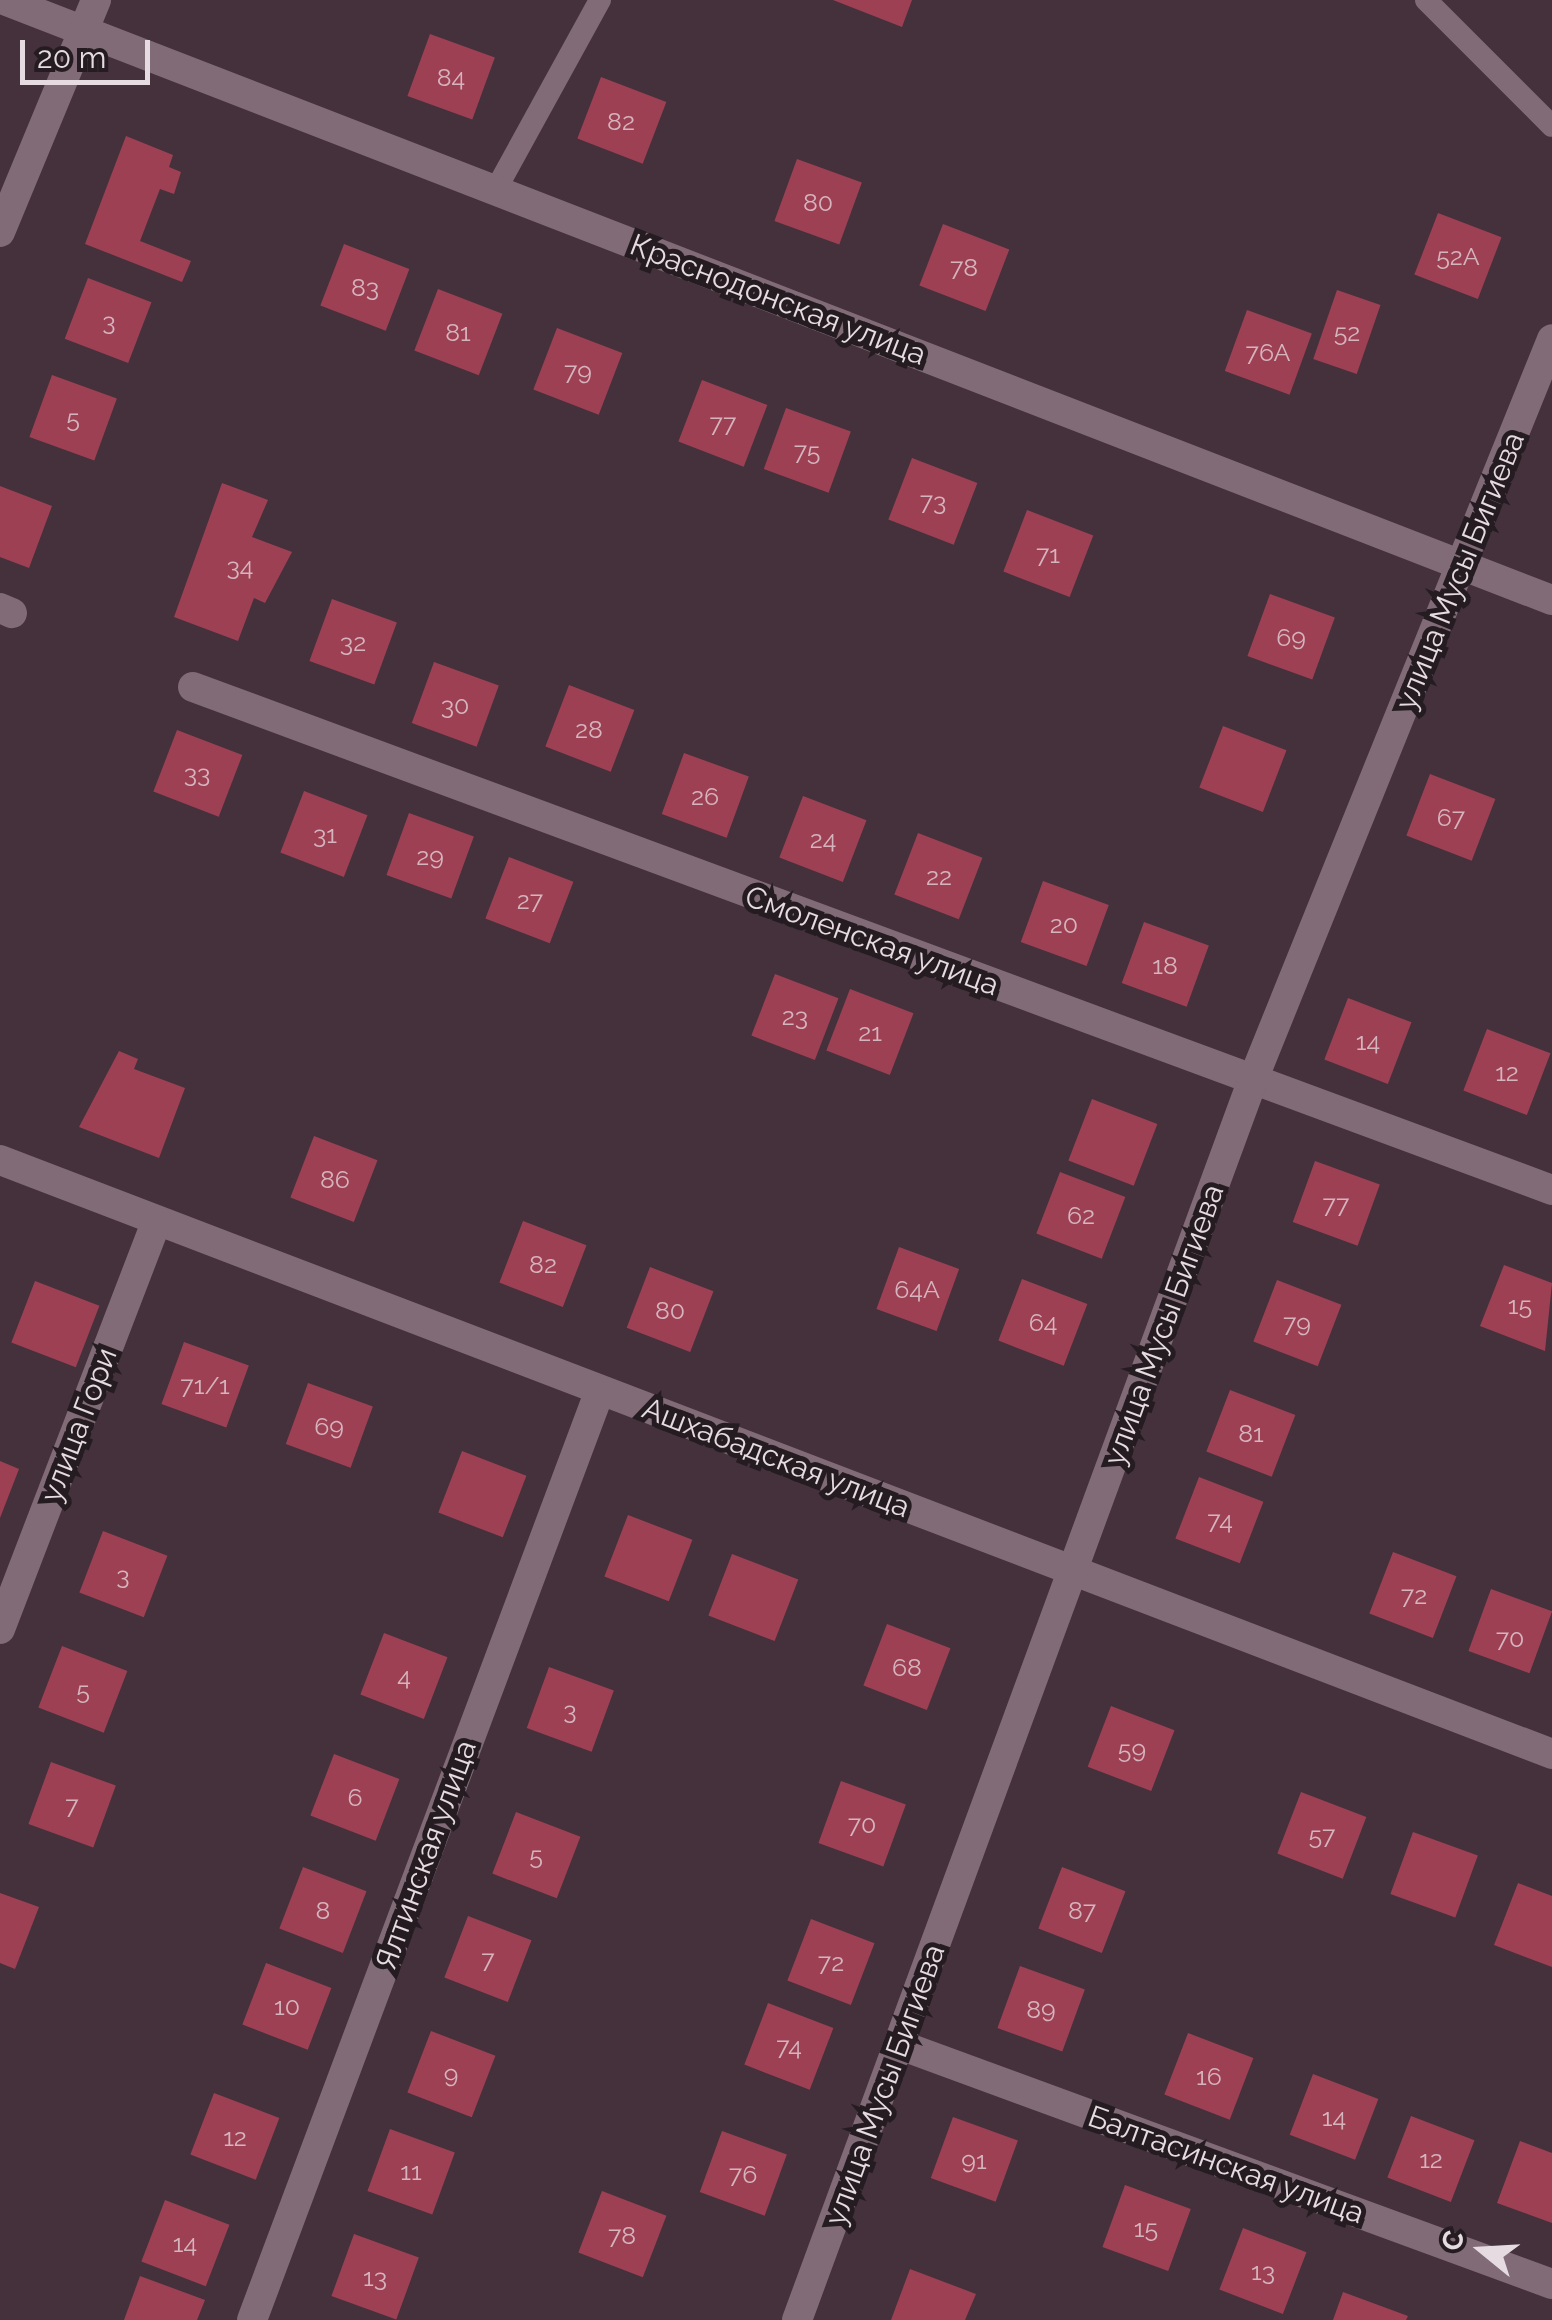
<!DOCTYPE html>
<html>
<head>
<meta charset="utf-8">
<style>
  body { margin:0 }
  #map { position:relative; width:1552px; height:2320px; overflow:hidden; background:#44313c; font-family:Raleway,sans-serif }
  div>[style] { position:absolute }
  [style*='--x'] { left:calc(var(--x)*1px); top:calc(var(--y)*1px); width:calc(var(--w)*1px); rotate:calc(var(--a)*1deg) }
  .building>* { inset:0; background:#9e4054; transform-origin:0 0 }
  .lane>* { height:22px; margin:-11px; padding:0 11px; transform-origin:11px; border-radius:11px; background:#816b77 }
  .street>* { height:30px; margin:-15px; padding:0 15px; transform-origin:15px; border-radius:15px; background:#816b77 }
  span { translate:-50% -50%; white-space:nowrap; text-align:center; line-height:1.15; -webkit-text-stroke:10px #251c21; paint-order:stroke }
  .number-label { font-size:25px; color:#d5b4be }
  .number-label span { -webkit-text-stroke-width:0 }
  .street-label { font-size:30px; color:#e7dbe2 }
  .north { position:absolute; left:1432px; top:2200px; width:100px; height:100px; -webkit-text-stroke:8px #251c21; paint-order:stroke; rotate:288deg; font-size:28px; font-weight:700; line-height:40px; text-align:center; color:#e7dbe2 }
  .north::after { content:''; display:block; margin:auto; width:35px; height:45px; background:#e7dbe2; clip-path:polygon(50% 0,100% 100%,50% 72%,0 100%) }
  .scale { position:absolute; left:20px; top:40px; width:130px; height:45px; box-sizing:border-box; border:5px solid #e7dbe2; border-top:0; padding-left:12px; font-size:30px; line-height:35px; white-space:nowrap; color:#e7dbe2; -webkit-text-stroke:8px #251c21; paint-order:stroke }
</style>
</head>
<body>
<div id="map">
  <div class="building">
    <i style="clip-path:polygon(833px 0,912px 0,902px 27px)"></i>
    <i style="left:430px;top:34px;width:69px;height:66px;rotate:20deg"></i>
    <i style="left:601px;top:77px;width:70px;height:66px;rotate:21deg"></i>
    <i style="clip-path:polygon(126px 136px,173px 155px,169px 167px,181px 172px,174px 194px,160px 189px,140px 241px,191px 261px,182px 282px,85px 244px)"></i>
    <i style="left:797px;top:159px;width:69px;height:66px;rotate:20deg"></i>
    <i style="left:1438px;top:213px;width:68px;height:66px;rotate:21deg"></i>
    <i style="left:943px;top:224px;width:71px;height:66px;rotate:21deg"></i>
    <i style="left:344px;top:244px;width:70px;height:66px;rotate:21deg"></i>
    <i style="left:88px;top:278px;width:68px;height:65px;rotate:21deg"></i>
    <i style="left:438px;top:289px;width:69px;height:66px;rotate:21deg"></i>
    <i style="left:1337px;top:290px;width:46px;height:73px;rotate:19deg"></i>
    <i style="left:1247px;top:310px;width:69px;height:65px;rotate:20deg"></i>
    <i style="left:557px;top:328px;width:70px;height:66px;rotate:21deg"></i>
    <i style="left:52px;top:375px;width:69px;height:66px;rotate:20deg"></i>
    <i style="left:702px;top:380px;width:70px;height:66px;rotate:21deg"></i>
    <i style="left:786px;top:408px;width:69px;height:65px;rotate:20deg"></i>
    <i style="left:912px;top:458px;width:70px;height:66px;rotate:21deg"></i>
    <i style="clip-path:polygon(222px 483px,268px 500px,252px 537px,292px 552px,265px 603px,254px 598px,238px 641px,174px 617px)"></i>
    <i style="clip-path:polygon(0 486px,52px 506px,29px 568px,0 557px)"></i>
    <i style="left:1027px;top:510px;width:71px;height:66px;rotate:21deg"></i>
    <i style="left:1270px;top:594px;width:69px;height:66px;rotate:20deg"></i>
    <i style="left:332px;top:599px;width:69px;height:66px;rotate:20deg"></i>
    <i style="left:434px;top:662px;width:69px;height:65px;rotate:20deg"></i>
    <i style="left:569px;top:685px;width:70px;height:66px;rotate:21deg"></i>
    <i style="left:1223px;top:726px;width:68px;height:66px;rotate:21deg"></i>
    <i style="left:177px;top:730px;width:70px;height:66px;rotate:21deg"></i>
    <i style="left:684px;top:753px;width:69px;height:65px;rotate:20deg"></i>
    <i style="left:1430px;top:774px;width:70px;height:66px;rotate:21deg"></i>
    <i style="left:304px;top:791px;width:68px;height:66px;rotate:21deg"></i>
    <i style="left:803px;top:796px;width:68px;height:66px;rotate:21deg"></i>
    <i style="left:409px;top:813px;width:69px;height:66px;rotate:20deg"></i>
    <i style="left:918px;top:833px;width:69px;height:66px;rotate:21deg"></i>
    <i style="left:509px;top:857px;width:69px;height:66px;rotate:21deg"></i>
    <i style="left:1043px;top:881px;width:70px;height:65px;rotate:20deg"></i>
    <i style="left:1144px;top:922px;width:69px;height:65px;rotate:20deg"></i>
    <i style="left:775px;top:974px;width:68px;height:66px;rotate:21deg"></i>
    <i style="left:850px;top:989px;width:68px;height:66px;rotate:21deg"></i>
    <i style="left:1348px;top:998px;width:68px;height:66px;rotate:21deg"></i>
    <i style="left:1487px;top:1029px;width:68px;height:66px;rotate:21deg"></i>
    <i style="clip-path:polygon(119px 1051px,138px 1059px,134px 1069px,185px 1088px,159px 1158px,79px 1127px)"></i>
    <i style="left:1092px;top:1099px;width:70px;height:66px;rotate:21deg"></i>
    <i style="left:314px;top:1136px;width:68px;height:66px;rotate:21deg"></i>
    <i style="left:1315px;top:1161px;width:69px;height:65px;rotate:20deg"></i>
    <i style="left:1060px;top:1172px;width:70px;height:66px;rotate:21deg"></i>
    <i style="left:523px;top:1221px;width:68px;height:66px;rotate:21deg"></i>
    <i style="left:899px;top:1247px;width:64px;height:66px;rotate:20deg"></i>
    <i style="clip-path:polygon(1504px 1265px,1552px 1283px,1545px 1351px,1480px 1326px)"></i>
    <i style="left:650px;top:1267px;width:68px;height:65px;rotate:21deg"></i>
    <i style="left:1022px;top:1279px;width:70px;height:66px;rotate:21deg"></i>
    <i style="left:1277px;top:1280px;width:69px;height:66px;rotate:21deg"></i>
    <i style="left:35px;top:1281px;width:69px;height:66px;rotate:21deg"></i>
    <i style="left:184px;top:1342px;width:69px;height:66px;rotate:20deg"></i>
    <i style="left:308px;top:1383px;width:69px;height:65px;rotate:20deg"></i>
    <i style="left:1230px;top:1390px;width:70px;height:66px;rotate:21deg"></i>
    <i style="left:462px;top:1451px;width:69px;height:66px;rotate:21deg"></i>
    <i style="clip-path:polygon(0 1461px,19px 1469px,0 1518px)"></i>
    <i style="left:1199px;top:1477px;width:69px;height:66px;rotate:21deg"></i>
    <i style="left:628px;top:1515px;width:69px;height:66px;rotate:21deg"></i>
    <i style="left:103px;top:1531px;width:69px;height:66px;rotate:21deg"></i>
    <i style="left:1393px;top:1552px;width:68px;height:66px;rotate:21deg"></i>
    <i style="left:732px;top:1554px;width:71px;height:66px;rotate:21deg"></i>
    <i style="left:1491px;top:1589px;width:65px;height:66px;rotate:20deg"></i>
    <i style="left:887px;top:1624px;width:68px;height:66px;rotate:21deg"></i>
    <i style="left:384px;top:1633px;width:68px;height:66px;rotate:21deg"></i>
    <i style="left:62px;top:1646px;width:70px;height:66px;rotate:21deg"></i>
    <i style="left:549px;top:1667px;width:69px;height:65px;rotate:20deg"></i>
    <i style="left:1111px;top:1706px;width:68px;height:65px;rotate:21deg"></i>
    <i style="left:334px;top:1754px;width:70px;height:66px;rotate:21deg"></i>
    <i style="left:51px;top:1762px;width:69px;height:66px;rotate:20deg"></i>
    <i style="left:841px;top:1781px;width:69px;height:66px;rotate:20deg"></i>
    <i style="left:1301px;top:1792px;width:70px;height:66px;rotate:21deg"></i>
    <i style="left:516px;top:1812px;width:69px;height:66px;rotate:21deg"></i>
    <i style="left:1413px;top:1832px;width:69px;height:66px;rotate:20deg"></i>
    <i style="left:303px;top:1867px;width:68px;height:66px;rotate:21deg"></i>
    <i style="left:1062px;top:1867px;width:68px;height:66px;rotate:21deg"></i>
    <i style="clip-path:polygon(1518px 1883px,1552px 1896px,1552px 1967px,1494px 1945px)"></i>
    <i style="clip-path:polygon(0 1893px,39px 1907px,15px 1969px,0 1963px)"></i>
    <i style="left:468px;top:1916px;width:68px;height:66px;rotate:21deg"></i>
    <i style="left:811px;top:1919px;width:68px;height:66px;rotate:21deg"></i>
    <i style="left:266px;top:1963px;width:70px;height:66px;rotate:21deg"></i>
    <i style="left:1020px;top:1966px;width:69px;height:66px;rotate:20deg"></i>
    <i style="left:768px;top:2003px;width:70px;height:66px;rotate:21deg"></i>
    <i style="left:431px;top:2031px;width:69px;height:66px;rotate:21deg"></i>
    <i style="left:1188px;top:2033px;width:70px;height:66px;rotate:21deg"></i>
    <i style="left:1313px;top:2074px;width:70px;height:65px;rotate:21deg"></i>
    <i style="left:214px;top:2093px;width:70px;height:66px;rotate:21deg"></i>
    <i style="left:1411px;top:2116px;width:68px;height:66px;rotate:21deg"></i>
    <i style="left:953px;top:2117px;width:69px;height:65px;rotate:20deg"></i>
    <i style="left:390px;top:2129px;width:69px;height:66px;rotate:20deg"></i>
    <i style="left:722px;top:2131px;width:69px;height:65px;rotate:20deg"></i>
    <i style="clip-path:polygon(1520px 2141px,1552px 2153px,1552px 2223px,1497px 2203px)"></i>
    <i style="left:1125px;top:2185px;width:70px;height:66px;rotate:20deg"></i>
    <i style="left:602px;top:2191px;width:69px;height:66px;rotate:21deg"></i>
    <i style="left:165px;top:2200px;width:69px;height:66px;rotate:21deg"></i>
    <i style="left:1243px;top:2228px;width:68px;height:66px;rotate:21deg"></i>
    <i style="left:354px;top:2234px;width:69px;height:66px;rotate:20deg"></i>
    <i style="clip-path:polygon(910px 2269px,976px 2294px,965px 2320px,891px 2320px)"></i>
    <i style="clip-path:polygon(140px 2276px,205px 2300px,197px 2320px,124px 2320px)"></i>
    <i style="clip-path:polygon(1343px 2292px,1408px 2316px,1406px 2320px,1333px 2320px)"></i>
  </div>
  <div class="lane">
    <i style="--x:1426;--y:0;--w:178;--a:45"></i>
    <i style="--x:495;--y:191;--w:218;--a:-61.2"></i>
  </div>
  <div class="street">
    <i style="--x:4;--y:0;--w:1660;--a:21.19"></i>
    <i style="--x:0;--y:232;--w:251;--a:-67.5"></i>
    <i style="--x:0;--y:608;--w:13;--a:23"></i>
    <i style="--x:193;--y:687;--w:1449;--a:20.31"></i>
    <i style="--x:0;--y:1160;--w:1662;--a:20.94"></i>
    <i style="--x:0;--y:1629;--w:437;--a:-69"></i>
    <i style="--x:900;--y:2045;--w:694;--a:20.13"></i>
    <i style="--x:252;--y:2320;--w:993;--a:-69.48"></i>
    <i style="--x:797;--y:2320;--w:1319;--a:-69.82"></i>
    <i style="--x:1252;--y:1082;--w:801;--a:-68.01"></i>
  </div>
  <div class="number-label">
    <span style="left:451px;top:77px">84</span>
    <span style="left:621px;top:121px">82</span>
    <span style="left:818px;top:202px">80</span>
    <span style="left:1458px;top:256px">52А</span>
    <span style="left:964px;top:267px">78</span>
    <span style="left:365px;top:287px">83</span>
    <span style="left:109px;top:321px">3</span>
    <span style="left:458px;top:332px">81</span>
    <span style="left:1347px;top:332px">52</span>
    <span style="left:1268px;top:352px">76А</span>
    <span style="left:578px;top:371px">79</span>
    <span style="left:73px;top:418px">5</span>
    <span style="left:723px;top:423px">77</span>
    <span style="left:807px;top:451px">75</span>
    <span style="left:933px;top:501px">73</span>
    <span style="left:1048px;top:554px">71</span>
    <span style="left:240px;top:566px">34</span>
    <span style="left:1291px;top:637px">69</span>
    <span style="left:353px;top:642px">32</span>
    <span style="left:455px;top:705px">30</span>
    <span style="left:589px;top:729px">28</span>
    <span style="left:197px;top:773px">33</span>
    <span style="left:705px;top:796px">26</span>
    <span style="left:1451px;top:817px">67</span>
    <span style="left:325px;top:834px">31</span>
    <span style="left:823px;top:839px">24</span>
    <span style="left:430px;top:856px">29</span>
    <span style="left:939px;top:876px">22</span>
    <span style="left:530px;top:900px">27</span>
    <span style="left:1064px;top:924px">20</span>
    <span style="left:1165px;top:965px">18</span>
    <span style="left:795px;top:1016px">23</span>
    <span style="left:870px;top:1032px">21</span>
    <span style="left:1368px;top:1041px">14</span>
    <span style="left:1507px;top:1072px">12</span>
    <span style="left:335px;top:1179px">86</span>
    <span style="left:1336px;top:1204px">77</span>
    <span style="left:1081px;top:1215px">62</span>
    <span style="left:543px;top:1264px">82</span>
    <span style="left:917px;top:1289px">64А</span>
    <span style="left:1520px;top:1305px">15</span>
    <span style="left:670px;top:1310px">80</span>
    <span style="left:1043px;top:1322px">64</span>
    <span style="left:1297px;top:1323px">79</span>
    <span style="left:205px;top:1385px">71/1</span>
    <span style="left:329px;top:1426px">69</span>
    <span style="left:1251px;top:1433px">81</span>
    <span style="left:1220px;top:1520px">74</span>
    <span style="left:123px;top:1575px">3</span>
    <span style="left:1414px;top:1595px">72</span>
    <span style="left:1510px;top:1638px">70</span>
    <span style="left:907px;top:1667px">68</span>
    <span style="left:404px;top:1676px">4</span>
    <span style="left:83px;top:1690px">5</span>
    <span style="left:570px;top:1710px">3</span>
    <span style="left:1132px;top:1749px">59</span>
    <span style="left:355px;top:1797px">6</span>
    <span style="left:72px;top:1805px">7</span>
    <span style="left:862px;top:1824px">70</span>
    <span style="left:1322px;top:1835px">57</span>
    <span style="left:536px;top:1855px">5</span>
    <span style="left:323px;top:1910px">8</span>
    <span style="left:1082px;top:1910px">87</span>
    <span style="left:488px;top:1959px">7</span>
    <span style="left:831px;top:1962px">72</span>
    <span style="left:287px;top:2006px">10</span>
    <span style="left:1041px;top:2009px">89</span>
    <span style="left:789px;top:2046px">74</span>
    <span style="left:451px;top:2074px">9</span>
    <span style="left:1209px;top:2076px">16</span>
    <span style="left:1334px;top:2117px">14</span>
    <span style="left:235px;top:2137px">12</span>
    <span style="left:1431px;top:2159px">12</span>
    <span style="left:974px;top:2160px">91</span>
    <span style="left:411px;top:2171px">11</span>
    <span style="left:743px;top:2174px">76</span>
    <span style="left:1146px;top:2228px">15</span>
    <span style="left:622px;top:2235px">78</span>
    <span style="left:185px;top:2243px">14</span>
    <span style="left:1263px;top:2271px">13</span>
    <span style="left:375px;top:2277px">13</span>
  </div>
  <div class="street-label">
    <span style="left:778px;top:300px;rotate:21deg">Краснодонская улица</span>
    <span style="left:1460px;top:571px;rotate:-68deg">улица Мусы Бигиева</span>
    <span style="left:872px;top:941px;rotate:20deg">Смоленская улица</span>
    <span style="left:1164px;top:1325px;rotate:-70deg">улица Мусы Бигиева</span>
    <span style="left:79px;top:1425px;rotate:-69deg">улица Гори</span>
    <span style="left:776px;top:1458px;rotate:21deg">Ашхабадская улица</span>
    <span style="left:426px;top:1855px;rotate:-70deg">Ялтинская улица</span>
    <span style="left:885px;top:2085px;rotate:-70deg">улица Мусы Бигиева</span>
    <span style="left:1226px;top:2165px;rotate:20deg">Балтасинская улица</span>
  </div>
  <div class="north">С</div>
  <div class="scale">20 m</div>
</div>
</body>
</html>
